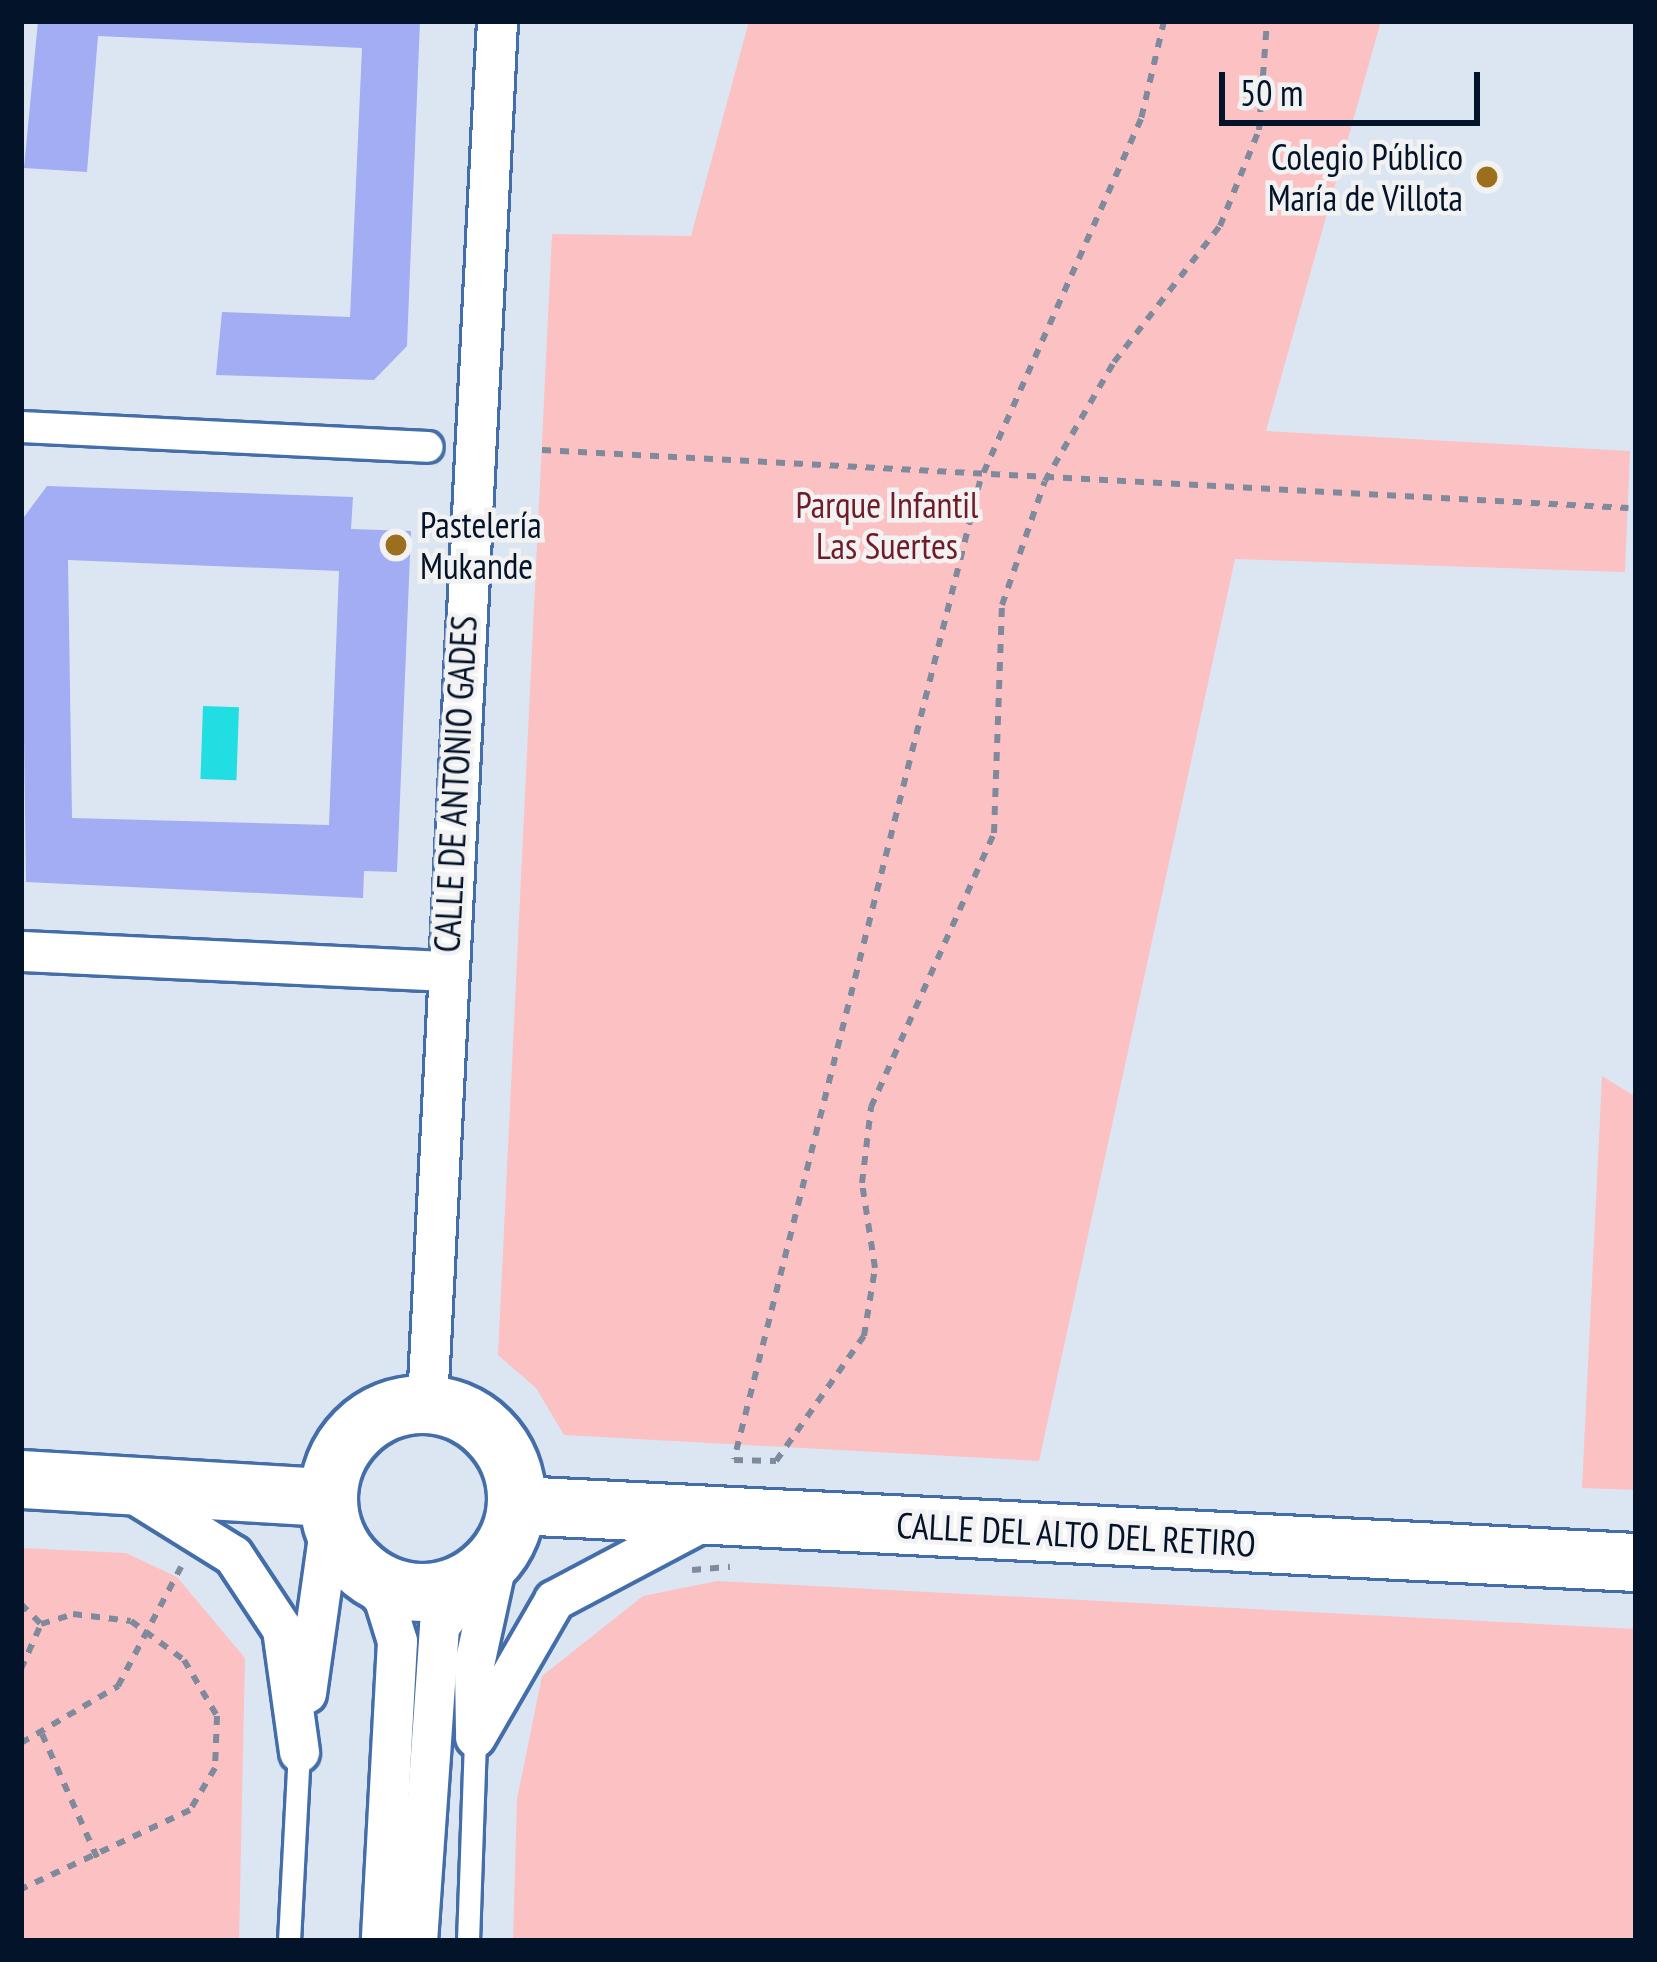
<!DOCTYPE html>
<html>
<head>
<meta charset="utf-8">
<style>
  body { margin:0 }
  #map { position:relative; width:1657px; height:1962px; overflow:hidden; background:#dce6f3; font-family:"PT Sans Narrow",sans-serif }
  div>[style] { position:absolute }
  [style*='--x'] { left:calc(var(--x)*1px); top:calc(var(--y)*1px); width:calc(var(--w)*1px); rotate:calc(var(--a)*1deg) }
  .green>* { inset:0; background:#fcc1c3 }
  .water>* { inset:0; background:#21dee2; transform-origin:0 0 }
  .building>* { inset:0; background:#a2adf3 }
  .path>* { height:6px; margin-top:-3px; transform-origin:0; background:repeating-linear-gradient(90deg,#7f8b9d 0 9px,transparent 0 18px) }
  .roads { filter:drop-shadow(3px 0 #436ea9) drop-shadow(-3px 0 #436ea9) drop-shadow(0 3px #436ea9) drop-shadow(0 -3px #436ea9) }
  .service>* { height:21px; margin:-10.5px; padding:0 10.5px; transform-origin:10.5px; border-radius:10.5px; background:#fff }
  .pedestrian>* { height:30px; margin:-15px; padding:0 15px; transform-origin:15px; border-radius:15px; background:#fff }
  .minor>* { height:39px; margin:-19.5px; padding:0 19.5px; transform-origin:19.5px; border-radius:19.5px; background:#fff }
  .secondary>* { height:57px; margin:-28.5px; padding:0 28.5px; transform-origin:28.5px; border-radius:28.5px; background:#fff }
  .secondary>.ring { margin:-28.5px; padding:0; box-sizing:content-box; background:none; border:57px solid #fff; border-radius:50% }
  .dots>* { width:33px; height:33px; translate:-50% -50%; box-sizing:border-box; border:6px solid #f2f2f2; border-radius:50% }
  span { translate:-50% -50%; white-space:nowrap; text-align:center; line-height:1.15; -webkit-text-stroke:9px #f2f2f2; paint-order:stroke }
  .poi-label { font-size:36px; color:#03132a }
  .right { translate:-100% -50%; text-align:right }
  .left { translate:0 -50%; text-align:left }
  .park-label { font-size:36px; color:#721b28 }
  .street-label { font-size:36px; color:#03132a }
  .frame { position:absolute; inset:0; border:24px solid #03132a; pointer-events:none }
  .scale { position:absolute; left:1219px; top:72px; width:261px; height:54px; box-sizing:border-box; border:6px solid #03132a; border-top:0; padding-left:15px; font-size:36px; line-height:42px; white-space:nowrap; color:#03132a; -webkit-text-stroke:9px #f2f2f2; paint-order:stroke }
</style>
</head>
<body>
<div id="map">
  <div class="green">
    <i style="clip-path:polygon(749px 21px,1381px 21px,1266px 431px,1630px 451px,1625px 572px,1235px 559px,1039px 1461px,564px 1435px,536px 1388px,498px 1355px,552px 234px,691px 236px)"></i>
    <i style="clip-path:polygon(1602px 1076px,1636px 1097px,1636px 1490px,1582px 1488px)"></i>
    <i style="clip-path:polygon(21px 1548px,126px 1553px,177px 1577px,245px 1658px,239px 1941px,21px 1941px)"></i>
    <i style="clip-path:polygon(717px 1581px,1636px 1629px,1636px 1941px,513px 1941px,517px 1799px,542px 1676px,643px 1596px)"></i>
  </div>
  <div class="water">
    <i style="left:203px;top:706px;width:36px;height:73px;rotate:2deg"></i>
  </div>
  <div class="building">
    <i style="clip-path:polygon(38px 21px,420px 21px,407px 346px,374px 380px,216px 375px,222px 312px,350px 317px,362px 48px,98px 36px,87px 172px,24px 168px)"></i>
    <i style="clip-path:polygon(evenodd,47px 486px,353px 497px,351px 529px,411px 531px,397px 872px,364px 871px,363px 898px,26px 882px,21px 521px,47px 486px,68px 560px,339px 571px,329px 825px,72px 818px,68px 560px)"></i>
  </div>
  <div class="path">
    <i style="--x:1164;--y:21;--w:101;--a:103.2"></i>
    <i style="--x:1141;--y:119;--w:396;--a:114"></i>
    <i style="--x:980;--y:481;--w:1009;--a:104.11"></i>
    <i style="--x:734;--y:1460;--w:42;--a:1.4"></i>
    <i style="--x:776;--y:1461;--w:153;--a:-54.9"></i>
    <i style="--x:864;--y:1336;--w:69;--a:-80.8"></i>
    <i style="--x:875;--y:1268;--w:86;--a:-98.7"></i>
    <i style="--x:862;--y:1183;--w:77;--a:-83.2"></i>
    <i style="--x:871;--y:1107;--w:300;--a:-65.8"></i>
    <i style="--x:994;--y:833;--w:228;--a:-88"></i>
    <i style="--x:1002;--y:605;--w:131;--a:-70.9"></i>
    <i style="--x:1045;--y:481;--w:138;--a:-59.9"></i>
    <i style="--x:1114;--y:362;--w:172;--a:-52.1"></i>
    <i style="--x:1220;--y:226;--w:104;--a:-67.9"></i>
    <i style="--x:1259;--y:130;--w:109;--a:-85.8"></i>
    <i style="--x:542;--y:450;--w:1088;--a:3.06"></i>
    <i style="--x:692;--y:1570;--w:38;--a:-5"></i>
    <i style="--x:21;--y:1604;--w:28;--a:45"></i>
    <i style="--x:21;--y:1669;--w:49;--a:-66"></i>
    <i style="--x:41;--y:1624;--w:34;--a:-17"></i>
    <i style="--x:73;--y:1614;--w:58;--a:6.9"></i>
    <i style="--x:131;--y:1621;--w:66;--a:36.3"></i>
    <i style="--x:184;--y:1660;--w:65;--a:59.5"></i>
    <i style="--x:217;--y:1716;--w:52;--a:92.2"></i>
    <i style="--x:215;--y:1768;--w:49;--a:120.8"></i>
    <i style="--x:190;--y:1810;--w:187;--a:154.9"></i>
    <i style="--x:42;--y:1734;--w:138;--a:66"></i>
    <i style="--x:21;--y:1743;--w:113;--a:-30.4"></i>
    <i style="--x:118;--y:1686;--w:135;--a:-62.1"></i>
  </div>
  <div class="roads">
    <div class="service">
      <i style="--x:289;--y:1941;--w:189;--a:-87"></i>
      <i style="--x:468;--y:1941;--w:204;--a:-88"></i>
    </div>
    <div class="pedestrian">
      <i style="--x:21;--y:427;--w:407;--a:2.8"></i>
    </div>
    <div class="minor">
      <i style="--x:21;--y:951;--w:424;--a:2.7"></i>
      <i style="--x:427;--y:1403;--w:1384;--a:-87.1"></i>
      <i style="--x:128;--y:1490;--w:123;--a:31.8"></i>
      <i style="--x:233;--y:1555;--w:89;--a:56.5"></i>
      <i style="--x:282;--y:1629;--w:124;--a:82.1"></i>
      <i style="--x:347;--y:1556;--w:57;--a:49.3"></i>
      <i style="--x:384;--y:1599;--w:44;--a:72.8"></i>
      <i style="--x:397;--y:1641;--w:300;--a:93.1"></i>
      <i style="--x:306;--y:1693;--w:172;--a:-82"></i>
      <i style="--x:475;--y:1731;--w:67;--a:-90.9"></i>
      <i style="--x:474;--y:1664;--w:113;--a:-77.7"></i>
      <i style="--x:475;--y:1737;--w:158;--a:-60"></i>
      <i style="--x:554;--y:1600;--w:171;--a:-27.9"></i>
      <i style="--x:417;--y:1941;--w:316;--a:-86"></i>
      <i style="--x:439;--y:1626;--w:71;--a:-51.8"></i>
    </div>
    <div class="secondary">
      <i class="ring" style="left:328px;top:1404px;width:131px;height:131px"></i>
      <i style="--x:21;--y:1479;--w:307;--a:3.4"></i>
      <i style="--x:517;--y:1505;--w:1120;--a:2.92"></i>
    </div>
  </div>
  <div class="dots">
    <i style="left:1487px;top:177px;background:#9c6f1f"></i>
    <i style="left:396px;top:545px;background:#9c6f1f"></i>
  </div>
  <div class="poi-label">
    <span class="right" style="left:1463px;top:177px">Colegio Público<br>María de Villota</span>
    <span class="left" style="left:420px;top:545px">Pastelería<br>Mukande</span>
  </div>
  <div class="park-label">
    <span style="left:887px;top:525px">Parque Infantil<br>Las Suertes</span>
  </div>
  <div class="street-label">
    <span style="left:455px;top:784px;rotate:-87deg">CALLE DE ANTONIO GADES</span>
    <span style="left:1076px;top:1534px;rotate:3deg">CALLE DEL ALTO DEL RETIRO</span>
  </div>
  <div class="frame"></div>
  <div class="scale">50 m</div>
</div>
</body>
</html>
